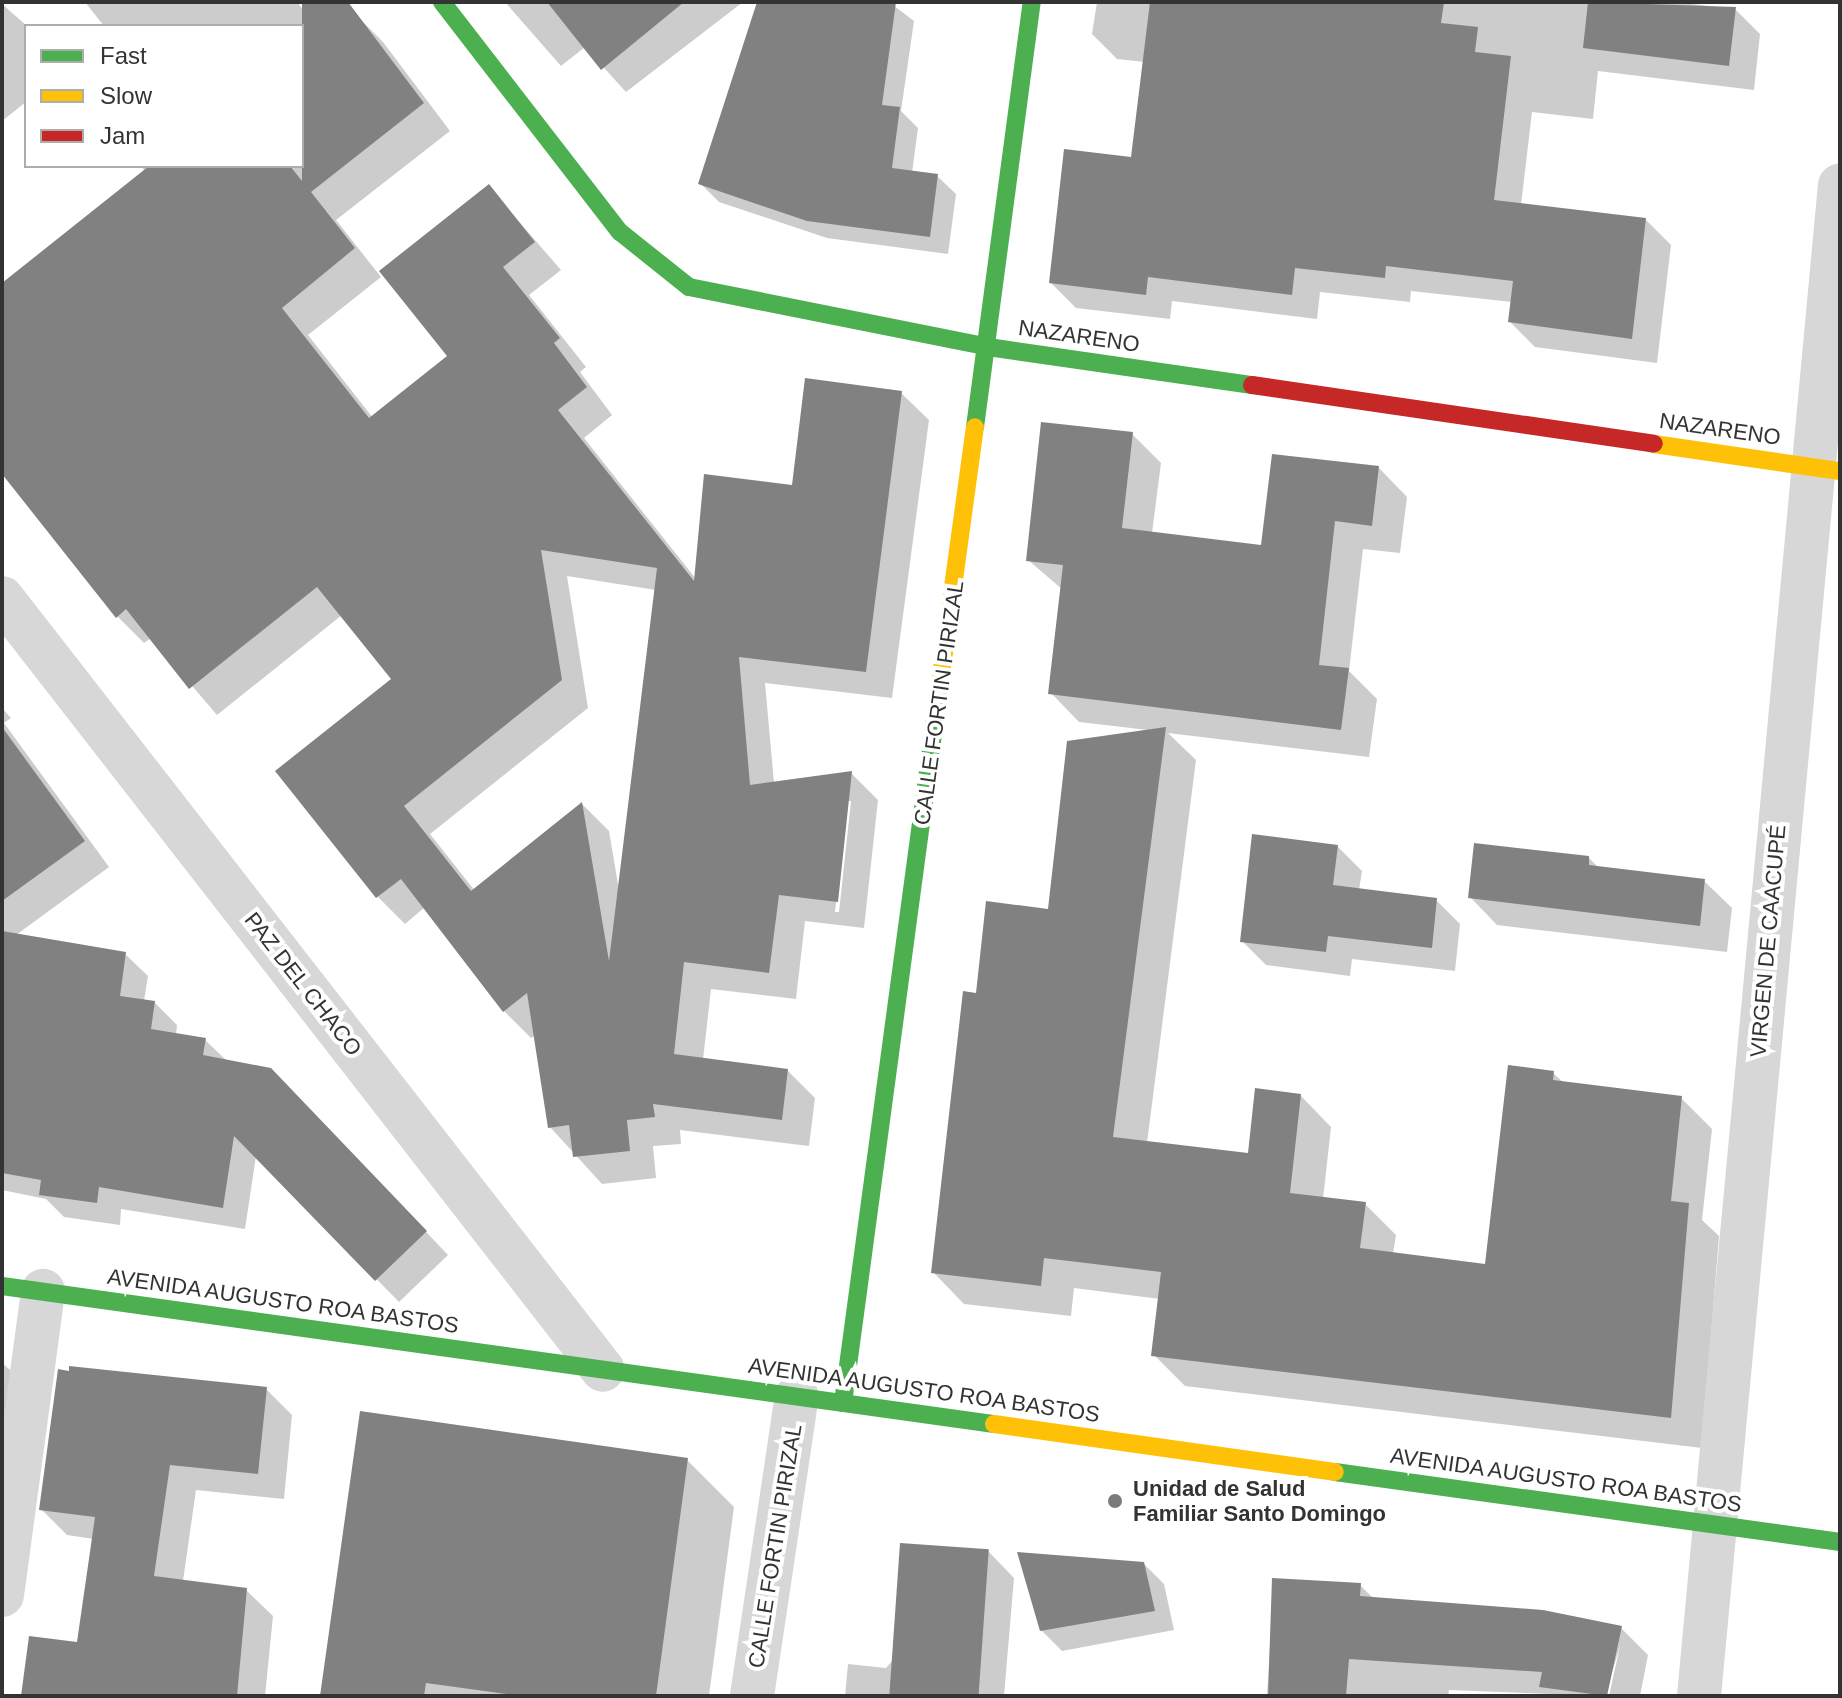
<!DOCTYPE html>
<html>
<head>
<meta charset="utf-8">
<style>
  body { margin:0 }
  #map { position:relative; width:1842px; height:1698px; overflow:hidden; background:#fff; font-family:Helvetica,sans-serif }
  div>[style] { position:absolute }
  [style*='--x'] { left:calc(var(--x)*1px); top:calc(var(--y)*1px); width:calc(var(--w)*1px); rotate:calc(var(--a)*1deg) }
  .shadow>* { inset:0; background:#0003 }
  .building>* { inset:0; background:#818181; transform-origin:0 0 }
  .street>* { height:44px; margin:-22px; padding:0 22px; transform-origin:22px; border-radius:22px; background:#d7d7d7 }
  .fast>* { height:18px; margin:-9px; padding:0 9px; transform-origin:9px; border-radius:9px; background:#4caf50 }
  .slow>* { height:18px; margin:-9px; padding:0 9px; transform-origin:9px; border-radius:9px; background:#ffc107 }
  .jam>* { height:18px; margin:-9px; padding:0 9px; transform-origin:9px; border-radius:9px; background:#c62828 }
  .dots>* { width:22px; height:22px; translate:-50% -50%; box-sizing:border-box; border:4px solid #fff; border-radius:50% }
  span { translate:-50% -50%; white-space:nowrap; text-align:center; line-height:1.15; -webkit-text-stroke:8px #fff; paint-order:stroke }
  .street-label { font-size:22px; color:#333 }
  .poi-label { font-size:22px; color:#333; font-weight:700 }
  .left { translate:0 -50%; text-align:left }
  .frame { position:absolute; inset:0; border:4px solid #333; pointer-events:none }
  .legend { position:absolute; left:24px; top:24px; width:280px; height:144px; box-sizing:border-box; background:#fff; border:2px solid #adadad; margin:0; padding:10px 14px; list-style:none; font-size:24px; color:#333 }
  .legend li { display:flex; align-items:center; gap:16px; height:40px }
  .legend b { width:40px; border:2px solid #adadad }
</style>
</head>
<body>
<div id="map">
  <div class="shadow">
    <i style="clip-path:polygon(evenodd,85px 2px,297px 2px,326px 39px,356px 15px,383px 42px,450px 131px,336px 220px,381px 277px,308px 335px,373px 418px,450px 357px,489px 187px,561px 270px,529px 295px,586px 367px,580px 372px,612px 415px,584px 438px,696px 579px,901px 393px,929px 420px,892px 698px,765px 683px,774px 783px,851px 773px,878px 800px,864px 928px,805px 921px,796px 999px,711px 989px,703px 1060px,788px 1071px,815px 1098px,809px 1146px,680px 1130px,681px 1144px,653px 1146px,656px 1178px,602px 1184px,550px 1127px,536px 1035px,531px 1038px,504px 1011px,425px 907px,405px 924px,378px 897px,278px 771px,394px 679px,342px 615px,217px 715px,151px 638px,144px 643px,117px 616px,2px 471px,2px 285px,145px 171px,141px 166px,302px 166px,302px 26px,104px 26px,85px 2px,567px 576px,656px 590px,619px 890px,609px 831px,582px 804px,475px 891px,430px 834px,588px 708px,567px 576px,85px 2px,847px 801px,851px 801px,839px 912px,835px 912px,847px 801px)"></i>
    <i style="clip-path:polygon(505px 2px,743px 2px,626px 92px,585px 47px,561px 66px)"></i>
    <i style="clip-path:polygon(760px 2px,889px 2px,914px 21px,901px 111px,918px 128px,912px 173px,937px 176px,956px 194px,948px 254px,827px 238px,719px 202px,700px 183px)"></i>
    <i style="clip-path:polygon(1097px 2px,1674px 2px,1735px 9px,1760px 34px,1754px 90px,1598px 71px,1593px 119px,1532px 112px,1521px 205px,1646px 220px,1671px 245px,1657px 363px,1535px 347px,1510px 322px,1512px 302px,1411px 291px,1410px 302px,1320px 292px,1317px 319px,1172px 301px,1170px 319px,1076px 308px,1051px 283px,1133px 159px,1145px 62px,1117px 59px,1092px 34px)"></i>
    <i style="clip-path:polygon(2px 4px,27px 26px,26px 102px,2px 121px)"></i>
    <i style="clip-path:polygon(1132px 434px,1161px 463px,1152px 533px,1263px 547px,1379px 468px,1407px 497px,1400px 553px,1363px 549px,1349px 671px,1377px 699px,1369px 757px,1168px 733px,1196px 760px,1147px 1143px,1250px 1155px,1300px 1095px,1331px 1127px,1323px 1199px,1365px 1204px,1396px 1235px,1393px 1254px,1487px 1266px,1553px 1073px,1564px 1083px,1681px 1098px,1712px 1129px,1702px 1220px,1719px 1236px,1702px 1448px,1185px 1386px,1154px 1355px,1160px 1299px,1074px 1288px,1071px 1316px,964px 1304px,933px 1272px,978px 995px,1049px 911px,1148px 730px,1079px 722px,1051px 693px,1062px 589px,1028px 560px)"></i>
    <i style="clip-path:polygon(2px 708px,11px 718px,4px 723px,109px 867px,16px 935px,125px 954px,148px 976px,144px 1001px,154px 1002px,177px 1025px,176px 1035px,205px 1040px,227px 1061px,294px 1093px,448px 1255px,399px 1302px,256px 1156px,245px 1229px,121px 1209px,120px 1225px,64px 1217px,46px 1199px,2px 1190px)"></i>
    <i style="clip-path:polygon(1337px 846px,1362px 871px,1359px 890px,1436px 900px,1460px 924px,1455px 971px,1352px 959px,1350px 976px,1266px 965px,1242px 941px)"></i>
    <i style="clip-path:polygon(1589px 858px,1599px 868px,1704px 881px,1732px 908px,1727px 952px,1497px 925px,1470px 897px)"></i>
    <i style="clip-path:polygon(2px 1363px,35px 1391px,2px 1548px)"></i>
    <i style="clip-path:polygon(266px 1389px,292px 1415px,284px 1499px,196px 1490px,183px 1581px,246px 1590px,273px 1616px,265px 1696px,23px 1696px,78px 1644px,94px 1539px,67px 1535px,41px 1509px)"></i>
    <i style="clip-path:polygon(687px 1460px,734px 1507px,709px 1696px,323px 1696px)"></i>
    <i style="clip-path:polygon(988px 1551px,1014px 1578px,1004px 1696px,845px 1696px,848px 1664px,886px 1668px)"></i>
    <i style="clip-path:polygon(1144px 1564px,1164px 1584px,1174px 1630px,1062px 1651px,1041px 1630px)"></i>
    <i style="clip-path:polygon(1274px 1580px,1360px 1585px,1374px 1599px,1621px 1628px,1648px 1655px,1640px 1696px,1609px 1696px,1620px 1646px,1605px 1696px,1449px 1690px,1448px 1696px,1267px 1696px)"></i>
  </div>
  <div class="building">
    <i style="clip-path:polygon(evenodd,302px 2px,348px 2px,424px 103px,311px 192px,355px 248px,282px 308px,369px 418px,447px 356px,379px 271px,489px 184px,535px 242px,503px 267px,560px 338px,554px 343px,587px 387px,558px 410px,694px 581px,704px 474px,792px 485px,805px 378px,902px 391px,866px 672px,739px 657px,750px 785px,852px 771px,838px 902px,779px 895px,769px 973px,684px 962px,674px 1054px,788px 1069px,782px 1120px,653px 1104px,655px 1117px,627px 1120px,630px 1151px,573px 1157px,569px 1125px,548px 1128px,527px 993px,503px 1012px,401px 879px,376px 898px,275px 771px,391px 679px,317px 587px,189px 689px,126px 609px,116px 618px,2px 474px,2px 283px,149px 166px,290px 166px,302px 181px,302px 2px,541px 550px,657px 568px,609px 961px,582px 802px,471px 891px,404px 806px,562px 680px,541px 550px)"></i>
    <i style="clip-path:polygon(547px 2px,684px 2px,601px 70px)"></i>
    <i style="clip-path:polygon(757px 2px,896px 2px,882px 105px,900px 107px,892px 168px,938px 174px,930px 237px,807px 221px,698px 184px)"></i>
    <i style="clip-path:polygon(1150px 2px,1444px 2px,1441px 23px,1478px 27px,1475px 52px,1511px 56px,1494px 200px,1646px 218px,1632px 339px,1508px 322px,1513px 281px,1386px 266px,1385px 278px,1295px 268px,1292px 295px,1148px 277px,1146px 295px,1049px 283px,1064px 149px,1131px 157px)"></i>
    <i style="clip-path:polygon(1588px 2px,1736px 7px,1729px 66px,1583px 48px)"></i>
    <i style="clip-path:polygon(1041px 422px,1133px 432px,1122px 528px,1261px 545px,1272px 454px,1379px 466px,1372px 526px,1335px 521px,1319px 665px,1349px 668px,1341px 730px,1048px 694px,1063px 565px,1026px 561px)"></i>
    <i style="clip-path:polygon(2px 727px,85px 841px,2px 901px)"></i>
    <i style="clip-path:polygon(1166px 727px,1113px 1137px,1248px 1153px,1255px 1088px,1301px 1094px,1290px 1193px,1366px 1202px,1360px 1248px,1485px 1264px,1508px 1065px,1554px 1071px,1553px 1080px,1682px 1096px,1671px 1201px,1689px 1203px,1671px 1418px,1151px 1356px,1161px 1272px,1044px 1258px,1041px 1286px,931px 1273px,963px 991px,976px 993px,986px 901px,1048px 909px,1067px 741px)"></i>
    <i style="clip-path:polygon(1252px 834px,1338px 845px,1333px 885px,1437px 898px,1432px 948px,1328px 936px,1326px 952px,1240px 942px)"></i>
    <i style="clip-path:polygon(1474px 843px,1589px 856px,1589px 865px,1705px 879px,1700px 926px,1468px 898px)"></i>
    <i style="clip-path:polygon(2px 931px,126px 952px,120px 996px,155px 1001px,151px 1029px,206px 1038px,203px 1055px,271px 1068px,427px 1231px,375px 1281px,234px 1136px,223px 1208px,99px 1187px,97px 1203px,39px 1195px,41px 1180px,2px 1173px)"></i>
    <i style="clip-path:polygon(69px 1366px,267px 1387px,258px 1474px,170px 1465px,154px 1576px,247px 1588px,237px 1696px,21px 1696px,29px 1636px,77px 1642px,95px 1517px,39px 1510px,58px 1369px,69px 1371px)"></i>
    <i style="clip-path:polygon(360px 1411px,688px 1458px,656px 1696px,520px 1696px,426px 1683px,424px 1696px,320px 1696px)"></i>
    <i style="left:900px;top:1543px;width:89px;height:154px;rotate:4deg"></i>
    <i style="clip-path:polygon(1017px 1552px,1144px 1562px,1155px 1611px,1040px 1631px)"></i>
    <i style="clip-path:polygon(1272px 1578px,1361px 1583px,1360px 1596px,1543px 1610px,1622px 1626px,1607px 1696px,1539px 1687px,1542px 1672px,1349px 1659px,1346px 1696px,1268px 1696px)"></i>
  </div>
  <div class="street">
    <i style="--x:2;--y:598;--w:978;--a:52.1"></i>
    <i style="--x:2;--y:1595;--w:307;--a:-82.3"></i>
    <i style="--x:752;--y:1696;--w:303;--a:-81.5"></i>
    <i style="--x:1699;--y:1696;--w:1517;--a:-84.67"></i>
  </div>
  <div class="fast">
    <i style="--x:442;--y:2;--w:291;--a:52.3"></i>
    <i style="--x:620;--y:232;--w:88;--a:38.6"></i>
    <i style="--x:689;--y:287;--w:305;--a:11.3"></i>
    <i style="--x:988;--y:347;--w:267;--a:8.2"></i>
    <i style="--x:975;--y:427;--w:429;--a:-82.4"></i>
    <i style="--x:2;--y:1286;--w:1002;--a:7.92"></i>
    <i style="--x:843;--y:1403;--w:727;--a:-82.34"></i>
    <i style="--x:1335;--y:1472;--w:510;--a:7.89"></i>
  </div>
  <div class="slow">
    <i style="--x:1654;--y:444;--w:188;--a:8.3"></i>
    <i style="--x:940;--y:682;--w:257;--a:-82.2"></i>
    <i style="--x:994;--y:1424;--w:344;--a:8"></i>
  </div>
  <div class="jam">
    <i style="--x:1252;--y:385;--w:406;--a:8.3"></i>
  </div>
  <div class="dots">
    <i style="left:1115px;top:1501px;background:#7a7a7a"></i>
  </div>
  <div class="street-label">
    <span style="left:1079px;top:336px;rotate:8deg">NAZARENO</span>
    <span style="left:1720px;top:429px;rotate:8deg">NAZARENO</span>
    <span style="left:939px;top:703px;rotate:-82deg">CALLE FORTIN PIRIZAL</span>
    <span style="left:1768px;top:941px;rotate:-85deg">VIRGEN DE CAACUPÉ</span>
    <span style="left:303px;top:984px;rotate:52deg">PAZ DEL CHACO</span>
    <span style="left:283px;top:1301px;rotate:8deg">AVENIDA AUGUSTO ROA BASTOS</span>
    <span style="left:924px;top:1390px;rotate:8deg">AVENIDA AUGUSTO ROA BASTOS</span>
    <span style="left:1566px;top:1480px;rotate:8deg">AVENIDA AUGUSTO ROA BASTOS</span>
    <span style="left:775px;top:1546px;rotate:-81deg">CALLE FORTIN PIRIZAL</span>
  </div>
  <div class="poi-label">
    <span class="left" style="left:1133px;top:1501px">Unidad de Salud<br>Familiar Santo Domingo</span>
  </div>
  <div class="frame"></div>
  <ul class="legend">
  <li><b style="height:10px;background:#4caf50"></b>Fast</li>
  <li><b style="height:10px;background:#ffc107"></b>Slow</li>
  <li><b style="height:10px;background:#c62828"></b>Jam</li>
  </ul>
</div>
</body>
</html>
